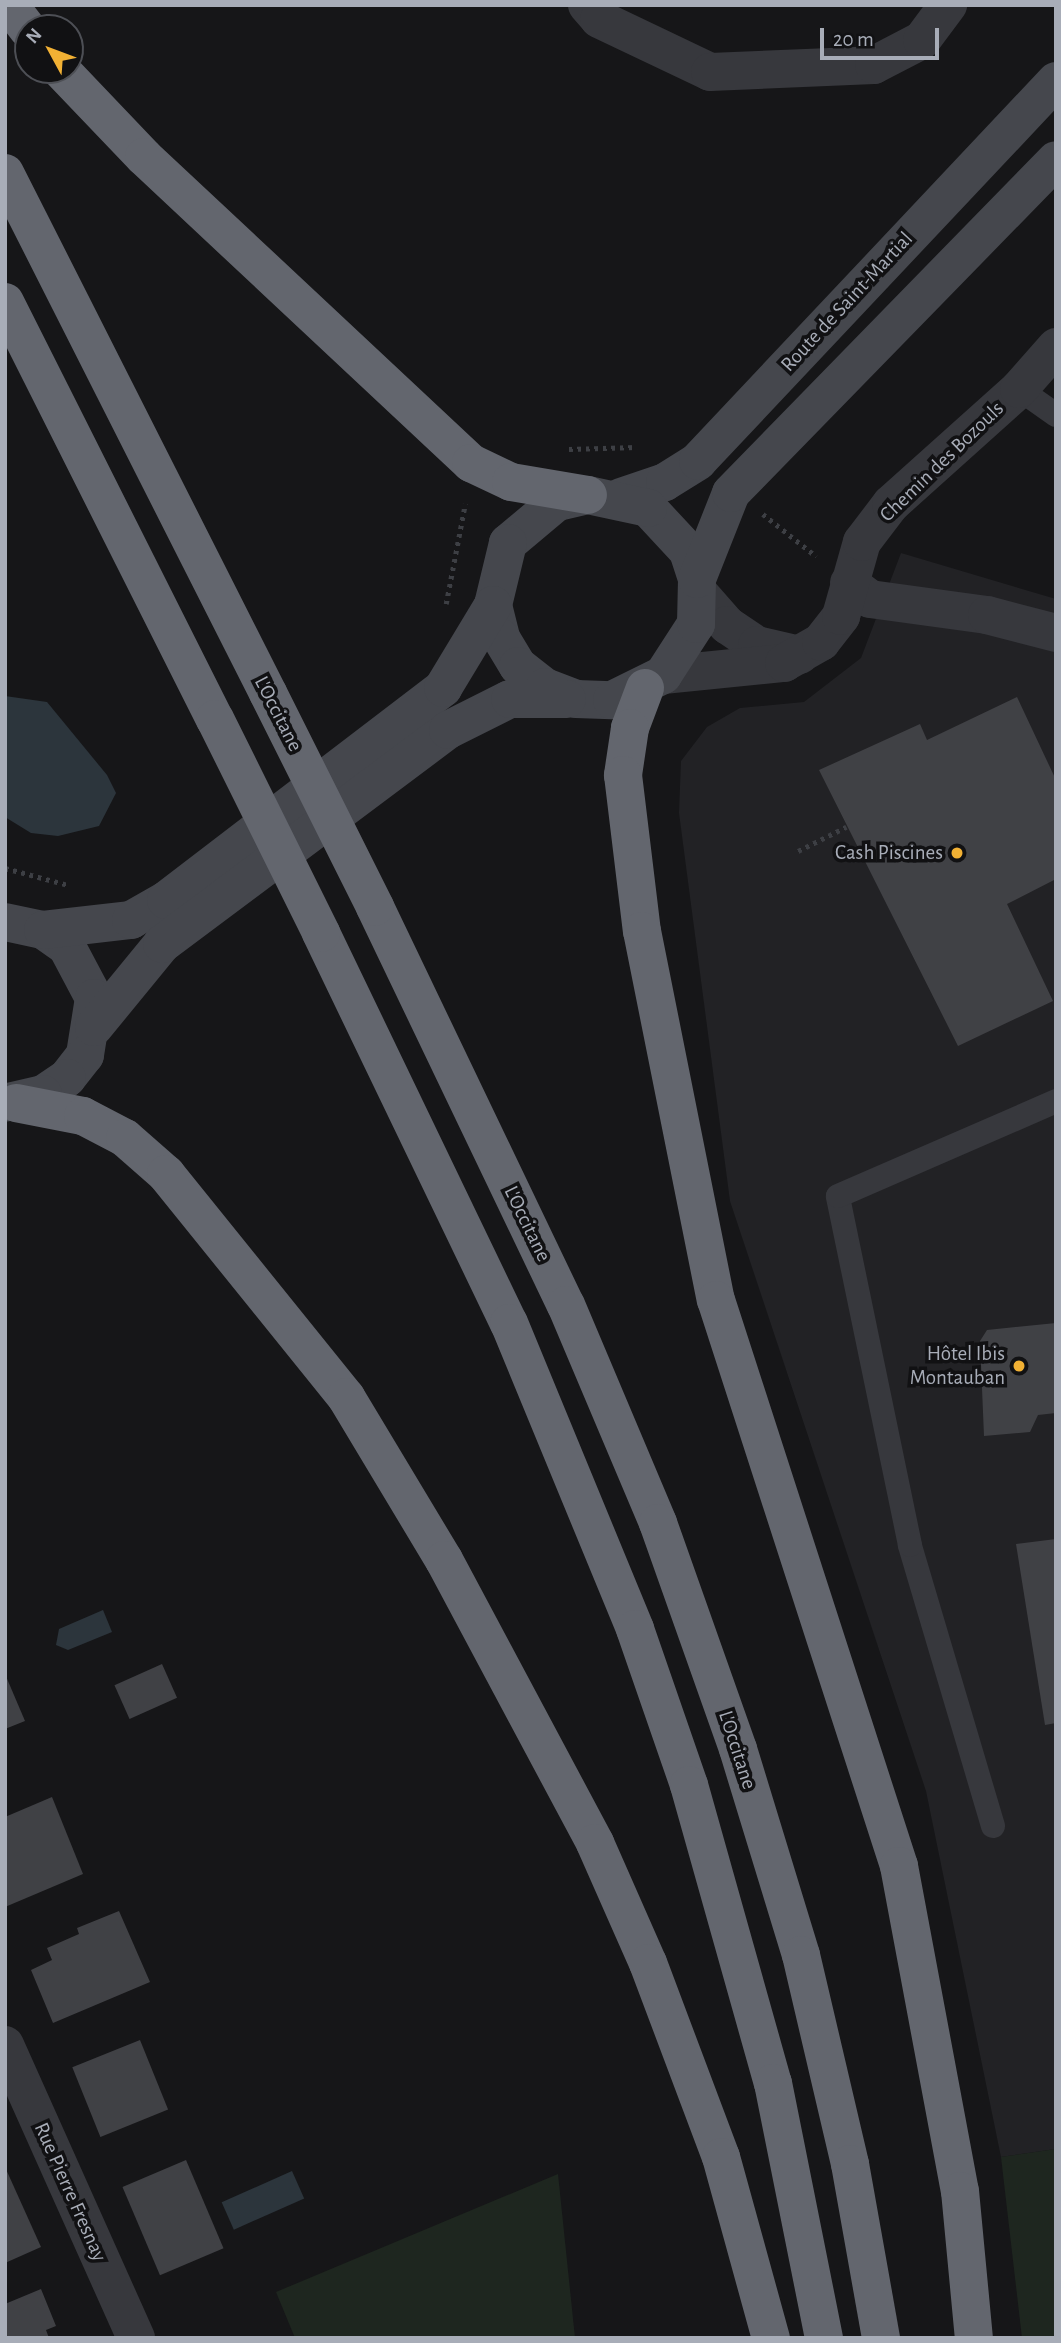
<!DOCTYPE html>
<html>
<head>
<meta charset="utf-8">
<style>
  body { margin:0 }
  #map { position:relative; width:1061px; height:2343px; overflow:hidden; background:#161618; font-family:"Alegreya Sans",sans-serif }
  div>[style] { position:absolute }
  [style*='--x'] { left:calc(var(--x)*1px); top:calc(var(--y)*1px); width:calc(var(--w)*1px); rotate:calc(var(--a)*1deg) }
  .built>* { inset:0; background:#222225 }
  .green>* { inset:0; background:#1e261f }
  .water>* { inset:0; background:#2c353c; transform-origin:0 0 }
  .building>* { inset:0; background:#404145; transform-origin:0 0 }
  .path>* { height:4.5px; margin-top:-2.25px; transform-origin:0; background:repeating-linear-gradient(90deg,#3d3f44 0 3.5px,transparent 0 8.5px) }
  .service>* { height:24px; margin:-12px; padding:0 12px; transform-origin:12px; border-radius:12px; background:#37383d }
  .minor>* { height:38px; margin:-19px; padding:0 19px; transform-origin:19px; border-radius:19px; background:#37383d }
  .secondary>* { height:38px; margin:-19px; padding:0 19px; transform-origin:19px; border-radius:19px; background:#45474d }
  .motorway>* { height:38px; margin:-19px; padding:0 19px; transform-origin:19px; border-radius:19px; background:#63666e }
  .motorway-bridge>* { height:38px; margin:-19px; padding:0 19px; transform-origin:19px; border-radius:19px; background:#63666e }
  .dots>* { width:19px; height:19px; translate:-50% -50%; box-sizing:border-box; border:4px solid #111113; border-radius:50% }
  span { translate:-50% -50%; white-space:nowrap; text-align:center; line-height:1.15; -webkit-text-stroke:7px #111113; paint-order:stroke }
  .street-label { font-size:21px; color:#a8adb8 }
  .poi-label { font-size:21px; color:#a8adb8 }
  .right { translate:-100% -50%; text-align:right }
  .frame { position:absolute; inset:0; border:7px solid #a8adb8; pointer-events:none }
  .north { position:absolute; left:14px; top:14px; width:70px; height:70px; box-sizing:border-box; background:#111113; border:2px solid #4d4f55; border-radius:50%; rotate:311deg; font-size:19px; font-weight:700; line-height:28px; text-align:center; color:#a8adb8 }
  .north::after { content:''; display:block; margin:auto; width:24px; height:32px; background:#f2b134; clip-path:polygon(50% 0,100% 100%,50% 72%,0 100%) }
  .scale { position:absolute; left:820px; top:28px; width:119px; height:32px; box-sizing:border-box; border:4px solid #a8adb8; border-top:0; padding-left:9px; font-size:21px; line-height:24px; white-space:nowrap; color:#a8adb8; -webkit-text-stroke:5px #111113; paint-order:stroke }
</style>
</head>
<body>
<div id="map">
  <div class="built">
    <i style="clip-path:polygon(901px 553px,1056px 599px,1056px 2149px,1001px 2157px,926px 1791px,730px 1201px,679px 813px,681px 761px,707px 727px,740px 708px,804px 702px,861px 658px)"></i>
  </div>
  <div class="green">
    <i style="clip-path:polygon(1056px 2149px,1056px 2338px,1022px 2338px,1001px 2157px)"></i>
    <i style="clip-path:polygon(558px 2174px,575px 2338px,295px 2338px,276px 2292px)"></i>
  </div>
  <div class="water">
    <i style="clip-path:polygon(5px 696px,47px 702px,107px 775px,116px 793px,99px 826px,58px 836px,31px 833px,5px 817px)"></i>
    <i style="clip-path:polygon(103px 1610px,112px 1632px,68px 1650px,56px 1645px,59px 1629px)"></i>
    <i style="left:292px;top:2171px;width:30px;height:77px;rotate:66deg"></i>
  </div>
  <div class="building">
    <i style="clip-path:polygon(1017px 697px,1056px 780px,1056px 879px,1007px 904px,1053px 1001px,958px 1046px,819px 770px,920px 724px,927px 740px)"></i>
    <i style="clip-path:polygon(1056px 1323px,1056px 1413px,1038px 1415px,1030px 1432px,984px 1436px,980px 1341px,987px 1330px)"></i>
    <i style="clip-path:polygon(1056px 1539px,1056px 1723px,1045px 1725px,1016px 1544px)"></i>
    <i style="left:162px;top:1664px;width:37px;height:52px;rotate:66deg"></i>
    <i style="clip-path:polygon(5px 1674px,25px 1721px,5px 1729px)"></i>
    <i style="clip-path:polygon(52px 1797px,83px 1874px,5px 1907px,5px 1817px)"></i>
    <i style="clip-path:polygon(119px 1911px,150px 1982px,53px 2023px,31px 1970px,52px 1960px,47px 1948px,79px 1934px,77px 1928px)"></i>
    <i style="left:140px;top:2040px;width:75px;height:73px;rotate:68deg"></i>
    <i style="left:186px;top:2160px;width:96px;height:69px;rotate:67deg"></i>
    <i style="clip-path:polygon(5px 2167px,41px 2247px,5px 2263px)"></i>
    <i style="clip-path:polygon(41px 2289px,56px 2326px,46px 2330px,49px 2338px,5px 2338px,5px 2304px)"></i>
  </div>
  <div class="path">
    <i style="--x:569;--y:449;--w:68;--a:-1.7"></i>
    <i style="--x:763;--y:514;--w:68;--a:38.4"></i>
    <i style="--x:446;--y:604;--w:102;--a:-79.2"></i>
    <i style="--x:798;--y:851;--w:54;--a:-26.6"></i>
    <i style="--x:5;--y:868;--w:65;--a:15.1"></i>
  </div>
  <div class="service">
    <i style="--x:1019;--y:389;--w:45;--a:35.1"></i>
    <i style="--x:993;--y:1826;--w:293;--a:-106.5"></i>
    <i style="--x:910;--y:1545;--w:356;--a:-101.7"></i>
    <i style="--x:838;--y:1196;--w:238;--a:-23.5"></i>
  </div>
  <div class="minor">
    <i style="--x:587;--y:5;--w:18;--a:49"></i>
    <i style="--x:599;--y:19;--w:123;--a:25.5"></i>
    <i style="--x:710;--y:72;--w:164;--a:-2.4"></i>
    <i style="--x:874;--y:65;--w:54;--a:-27.5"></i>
    <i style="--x:922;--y:40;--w:44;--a:-53.4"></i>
    <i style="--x:849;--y:583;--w:26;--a:37"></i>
    <i style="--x:870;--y:599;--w:118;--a:7.8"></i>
    <i style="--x:987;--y:615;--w:71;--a:14.6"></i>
    <i style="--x:699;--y:593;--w:43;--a:48.8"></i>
    <i style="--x:727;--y:625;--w:36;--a:34"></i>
    <i style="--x:757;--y:645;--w:44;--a:13.1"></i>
    <i style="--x:663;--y:675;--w:122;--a:-5.7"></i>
    <i style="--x:784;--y:663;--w:43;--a:-29.6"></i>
    <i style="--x:821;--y:642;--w:33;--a:-52"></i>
    <i style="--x:841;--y:616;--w:77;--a:-74.2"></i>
    <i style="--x:862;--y:542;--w:48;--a:-52.7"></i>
    <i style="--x:891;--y:504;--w:172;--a:-41.9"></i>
    <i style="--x:1019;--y:389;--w:56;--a:-48.6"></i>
    <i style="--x:5;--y:2045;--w:321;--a:65.9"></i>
  </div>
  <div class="secondary">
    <i style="--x:621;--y:497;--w:46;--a:-18.8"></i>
    <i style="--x:665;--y:482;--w:39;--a:-32"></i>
    <i style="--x:698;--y:461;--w:522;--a:-46.71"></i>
    <i style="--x:697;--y:579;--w:29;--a:-108"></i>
    <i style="--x:688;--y:551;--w:59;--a:-132.9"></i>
    <i style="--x:648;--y:508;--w:61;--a:-167.8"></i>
    <i style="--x:588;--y:495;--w:32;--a:167"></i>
    <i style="--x:557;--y:502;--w:64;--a:140.1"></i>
    <i style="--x:508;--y:543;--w:64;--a:103.6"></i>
    <i style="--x:493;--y:605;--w:34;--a:76"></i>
    <i style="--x:501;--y:638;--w:33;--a:59"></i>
    <i style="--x:518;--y:666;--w:34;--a:38"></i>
    <i style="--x:545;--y:687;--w:33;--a:21"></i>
    <i style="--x:576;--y:699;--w:36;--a:2"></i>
    <i style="--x:612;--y:700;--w:57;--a:-26.1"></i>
    <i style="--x:663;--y:675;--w:61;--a:-57.1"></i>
    <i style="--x:696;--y:624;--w:45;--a:-88.7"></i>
    <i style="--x:697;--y:579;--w:92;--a:-68.4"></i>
    <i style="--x:731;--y:493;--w:465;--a:-45.7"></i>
    <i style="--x:5;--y:922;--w:39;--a:12"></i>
    <i style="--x:43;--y:930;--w:29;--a:35"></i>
    <i style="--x:67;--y:947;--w:58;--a:62.1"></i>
    <i style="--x:94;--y:998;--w:58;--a:99"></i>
    <i style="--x:85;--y:1055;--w:29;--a:128"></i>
    <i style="--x:67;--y:1078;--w:29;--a:146"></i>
    <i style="--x:43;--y:1094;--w:39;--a:167"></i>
    <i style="--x:43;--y:930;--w:89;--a:-6.5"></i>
    <i style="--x:131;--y:920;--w:40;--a:-29.7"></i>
    <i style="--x:166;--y:900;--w:349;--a:-37.4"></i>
    <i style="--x:443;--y:688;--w:97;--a:-58.9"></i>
    <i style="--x:94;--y:1027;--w:107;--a:-50.7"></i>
    <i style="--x:162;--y:944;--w:357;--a:-36.8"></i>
    <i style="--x:448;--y:730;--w:69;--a:-26.6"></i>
    <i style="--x:510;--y:699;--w:57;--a:0"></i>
  </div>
  <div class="motorway">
    <i style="--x:9;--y:5;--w:31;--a:52"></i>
    <i style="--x:61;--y:70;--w:120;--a:46.3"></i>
    <i style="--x:144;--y:157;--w:448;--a:43.1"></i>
    <i style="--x:471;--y:463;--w:44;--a:25.4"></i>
    <i style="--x:511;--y:482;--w:78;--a:9.6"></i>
    <i style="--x:5;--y:173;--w:583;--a:63.17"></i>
    <i style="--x:5;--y:302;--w:467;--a:63.3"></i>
    <i style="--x:645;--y:688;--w:43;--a:110.6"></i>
    <i style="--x:630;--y:728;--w:48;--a:98.5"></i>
    <i style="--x:623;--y:775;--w:157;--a:83.1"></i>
    <i style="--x:642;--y:931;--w:376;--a:78.7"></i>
    <i style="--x:716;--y:1300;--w:595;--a:72.08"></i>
    <i style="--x:899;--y:1866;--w:331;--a:79.4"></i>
    <i style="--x:960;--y:2191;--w:148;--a:84.6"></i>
    <i style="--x:375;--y:907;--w:441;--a:64.4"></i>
    <i style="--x:566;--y:1305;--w:237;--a:67.1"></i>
    <i style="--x:658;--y:1523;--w:240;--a:70.5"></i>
    <i style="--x:738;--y:1749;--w:215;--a:73"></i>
    <i style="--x:801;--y:1955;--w:215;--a:76.8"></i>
    <i style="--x:850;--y:2164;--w:177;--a:79.9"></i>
    <i style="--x:321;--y:933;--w:433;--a:64.3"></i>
    <i style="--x:509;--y:1323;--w:331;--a:67.6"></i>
    <i style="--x:635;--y:1629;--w:165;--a:70.9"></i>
    <i style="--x:689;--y:1785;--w:310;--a:74.3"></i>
    <i style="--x:773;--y:2083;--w:260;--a:78.7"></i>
    <i style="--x:16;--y:1103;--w:68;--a:11"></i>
    <i style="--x:83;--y:1116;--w:47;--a:27.6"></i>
    <i style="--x:125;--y:1138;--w:55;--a:41.3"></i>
    <i style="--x:166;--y:1174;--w:287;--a:51.1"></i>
    <i style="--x:346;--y:1397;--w:190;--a:59"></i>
    <i style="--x:444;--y:1560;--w:321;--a:61.9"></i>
    <i style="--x:595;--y:1843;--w:131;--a:66.2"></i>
    <i style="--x:648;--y:1963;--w:207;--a:69.4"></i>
    <i style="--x:721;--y:2157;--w:188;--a:74.6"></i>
  </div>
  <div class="motorway-bridge">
    <i style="--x:268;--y:693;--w:239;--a:63.4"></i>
    <i style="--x:215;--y:719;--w:239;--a:63.6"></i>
  </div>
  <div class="dots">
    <i style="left:957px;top:853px;background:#f2b134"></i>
    <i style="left:1019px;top:1366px;background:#f2b134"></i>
  </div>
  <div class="street-label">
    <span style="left:847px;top:302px;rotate:-47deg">Route de Saint-Martial</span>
    <span style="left:942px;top:462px;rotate:-44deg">Chemin des Bozouls</span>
    <span style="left:278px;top:714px;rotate:63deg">L'Occitane</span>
    <span style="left:527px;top:1224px;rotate:64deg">L'Occitane</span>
    <span style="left:737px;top:1750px;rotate:72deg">L'Occitane</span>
    <span style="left:70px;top:2192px;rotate:66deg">Rue Pierre Fresnay</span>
  </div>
  <div class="poi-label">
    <span class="right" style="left:943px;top:853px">Cash Piscines</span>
    <span class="right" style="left:1005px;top:1366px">Hôtel Ibis<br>Montauban</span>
  </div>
  <div class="frame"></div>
  <div class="north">N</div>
  <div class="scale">20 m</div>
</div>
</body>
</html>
